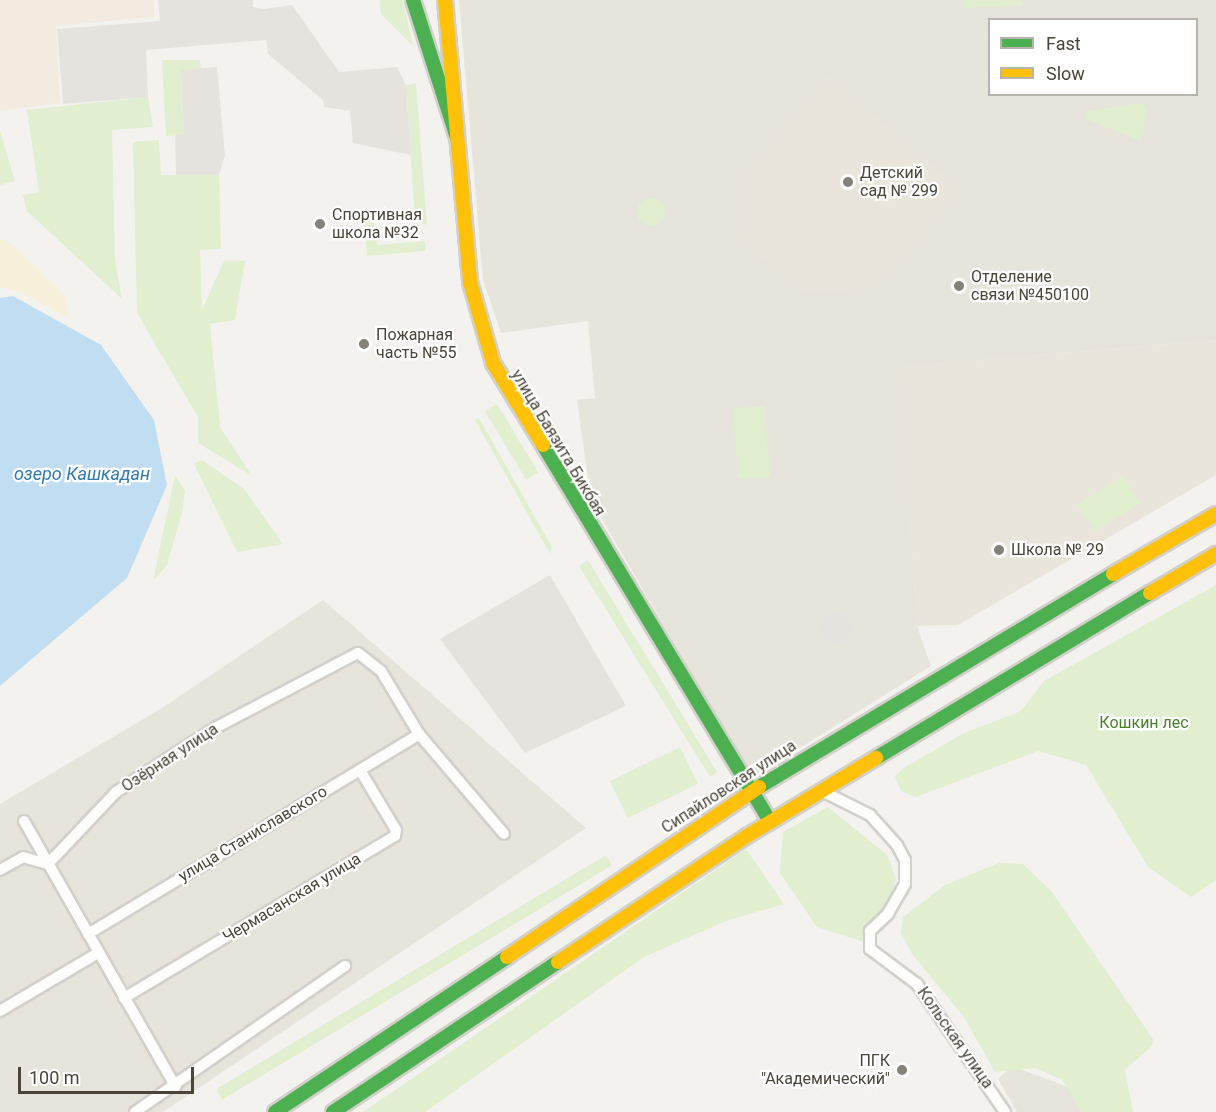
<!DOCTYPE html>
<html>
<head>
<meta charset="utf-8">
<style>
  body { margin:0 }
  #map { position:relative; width:1216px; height:1112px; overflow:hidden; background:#f4f2ee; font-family:Roboto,sans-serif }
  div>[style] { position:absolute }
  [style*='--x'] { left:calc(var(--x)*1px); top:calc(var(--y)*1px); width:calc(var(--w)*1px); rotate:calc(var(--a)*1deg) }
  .residential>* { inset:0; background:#e7e4dc }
  .commercial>* { inset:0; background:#f3ebdf }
  .education>* { inset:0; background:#eae5da }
  .green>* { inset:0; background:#e1eecf; transform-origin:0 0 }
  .round { border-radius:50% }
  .sand>* { inset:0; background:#f7f0da }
  .parking>* { inset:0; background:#e6e3df }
  .water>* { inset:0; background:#c0ddf1 }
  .roads { filter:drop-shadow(2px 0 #d2d0cb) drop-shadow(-2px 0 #d2d0cb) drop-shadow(0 2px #d2d0cb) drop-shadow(0 -2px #d2d0cb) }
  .street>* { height:10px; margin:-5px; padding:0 5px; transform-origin:5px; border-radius:5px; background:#fdfdfc }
  .fast>* { height:14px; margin:-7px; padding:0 7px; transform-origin:7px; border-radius:7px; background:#4caf50 }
  .slow>* { height:14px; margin:-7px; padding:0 7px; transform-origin:7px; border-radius:7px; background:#ffc107 }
  .dots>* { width:16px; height:16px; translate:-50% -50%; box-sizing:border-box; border:3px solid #fff; border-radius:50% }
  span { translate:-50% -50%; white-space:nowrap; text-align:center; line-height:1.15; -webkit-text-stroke:4.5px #fff; paint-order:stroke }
  .poi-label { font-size:16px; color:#4b4439 }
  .left { translate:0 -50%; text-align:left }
  .right { translate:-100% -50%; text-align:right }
  .street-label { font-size:16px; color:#4b4439 }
  .park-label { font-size:16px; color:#4a7f2a }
  .water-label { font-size:18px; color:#2e7ab2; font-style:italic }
  .legend { position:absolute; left:988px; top:18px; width:210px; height:78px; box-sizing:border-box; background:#fff; border:2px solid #b7b4b0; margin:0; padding:8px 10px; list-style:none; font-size:18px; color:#4b4439 }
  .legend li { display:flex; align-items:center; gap:12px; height:30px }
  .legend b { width:30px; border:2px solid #b7b4b0 }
  .scale { position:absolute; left:18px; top:1067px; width:176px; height:27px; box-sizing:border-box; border:3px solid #4b4439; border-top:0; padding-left:8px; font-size:18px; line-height:21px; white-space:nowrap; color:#4b4439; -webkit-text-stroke:4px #fff; paint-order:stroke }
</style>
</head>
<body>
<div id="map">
  <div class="residential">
    <i style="clip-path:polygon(evenodd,459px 0,1216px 0,1216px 340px,900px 367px,917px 626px,931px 666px,752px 778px,591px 500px,577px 400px,595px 398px,588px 321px,501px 333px,483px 280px,459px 0,990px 20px,1196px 20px,1196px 94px,990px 94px,990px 20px)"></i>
    <i style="clip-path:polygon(323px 600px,586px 828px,163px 1112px,0 1112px,0 804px,162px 708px)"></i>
    <i style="clip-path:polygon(1012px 1066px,1068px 1087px,1113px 1112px,1017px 1112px,998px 1079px)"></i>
  </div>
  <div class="commercial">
    <i style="clip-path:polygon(0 0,154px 0,155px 17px,56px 26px,60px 103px,0 111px)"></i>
  </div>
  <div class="education">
    <i style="clip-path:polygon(828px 76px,962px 190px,879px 288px,801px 293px,740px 240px,744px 174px)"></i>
    <i style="clip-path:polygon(1216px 340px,1216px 475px,958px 625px,917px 626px,899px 367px)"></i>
  </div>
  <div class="green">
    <i style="clip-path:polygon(380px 0,403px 0,413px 46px,381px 14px)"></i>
    <i style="clip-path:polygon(962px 0,1023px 0,1023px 5px,962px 8px)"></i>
    <i style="clip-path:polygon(162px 60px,200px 60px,201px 69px,181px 71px,184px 135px,166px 136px)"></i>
    <i style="clip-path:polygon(416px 83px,427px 225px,415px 221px,406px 85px)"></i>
    <i style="clip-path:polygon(148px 97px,153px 127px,112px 130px,115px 260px,122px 299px,27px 211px,23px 195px,39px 192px,27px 110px)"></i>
    <i style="clip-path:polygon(1143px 103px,1148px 108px,1141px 141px,1083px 118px,1088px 111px)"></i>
    <i style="clip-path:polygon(0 131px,15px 181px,0 185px)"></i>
    <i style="clip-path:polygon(159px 140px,161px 175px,219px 175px,221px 249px,200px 250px,202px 310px,224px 261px,245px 261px,235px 320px,210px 324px,220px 427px,252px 476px,198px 443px,198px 417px,137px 313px,133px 142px)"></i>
    <i class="round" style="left:637px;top:198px;width:28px;height:28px"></i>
    <i style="clip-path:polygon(364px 215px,374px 219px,377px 245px,425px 241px,426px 251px,367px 256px)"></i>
    <i style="left:497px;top:404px;width:80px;height:14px;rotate:59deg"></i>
    <i style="left:765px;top:406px;width:71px;height:32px;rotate:86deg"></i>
    <i style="clip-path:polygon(479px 418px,552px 547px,550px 554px,475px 420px)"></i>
    <i style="clip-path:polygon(202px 460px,244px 489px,283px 544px,237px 552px,194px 464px)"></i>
    <i style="clip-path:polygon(175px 475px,185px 491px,182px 513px,167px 565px,153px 581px)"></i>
    <i style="left:1123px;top:476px;width:32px;height:53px;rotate:58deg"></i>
    <i style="clip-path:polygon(588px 560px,717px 772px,710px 777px,579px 566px)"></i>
    <i style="clip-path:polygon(1216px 585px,1216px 880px,1191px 897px,1148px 867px,1086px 765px,1038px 751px,916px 797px,901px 791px,895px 777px,902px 769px,964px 733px,1021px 711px,1044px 681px)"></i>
    <i style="left:680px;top:747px;width:41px;height:78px;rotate:64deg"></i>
    <i style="clip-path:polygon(828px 807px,887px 855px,896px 879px,889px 905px,864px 933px,864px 942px,817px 927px,780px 873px,783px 832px)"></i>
    <i style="clip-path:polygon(746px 849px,784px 904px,726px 921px,644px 957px,425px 1112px,363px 1112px)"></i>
    <i style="left:606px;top:855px;width:12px;height:455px;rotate:59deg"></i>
    <i style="clip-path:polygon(999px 863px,1023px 864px,1052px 892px,1153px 1039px,1152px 1046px,1125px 1070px,1133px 1112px,1082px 1112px,1062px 1080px,1035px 1068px,995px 1072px,964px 1017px,912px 954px,901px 933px,903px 917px,945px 885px)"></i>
  </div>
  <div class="sand">
    <i style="clip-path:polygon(0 239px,12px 244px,66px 296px,69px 319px,23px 293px,0 287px)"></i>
  </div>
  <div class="parking">
    <i style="clip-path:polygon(158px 0,253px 0,253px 7px,264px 9px,292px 5px,339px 72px,397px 67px,406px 85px,411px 155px,353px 143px,350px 111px,324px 107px,323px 100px,268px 54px,266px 40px,146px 50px,148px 97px,63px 104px,57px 29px,160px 21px)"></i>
    <i style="clip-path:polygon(217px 67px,225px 156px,219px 175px,176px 175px,175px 135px,184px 134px,181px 70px)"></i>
    <i style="clip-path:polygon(550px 575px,626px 706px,525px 753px,440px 639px)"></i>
    <i class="round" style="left:820px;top:612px;width:32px;height:32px"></i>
  </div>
  <div class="water">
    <i style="clip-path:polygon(13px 296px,101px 345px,154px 420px,167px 485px,127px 578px,0 686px,0 298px)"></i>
  </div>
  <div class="roads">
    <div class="street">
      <i style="--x:820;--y:790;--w:56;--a:26.6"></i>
      <i style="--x:870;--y:815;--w:40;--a:48"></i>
      <i style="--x:897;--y:845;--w:17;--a:62"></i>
      <i style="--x:905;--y:860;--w:24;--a:90"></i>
      <i style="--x:905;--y:884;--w:34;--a:120"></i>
      <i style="--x:888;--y:914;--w:25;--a:137"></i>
      <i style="--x:870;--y:931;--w:18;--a:90"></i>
      <i style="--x:870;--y:949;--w:59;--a:36.7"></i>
      <i style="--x:917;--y:984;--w:155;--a:55.5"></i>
      <i style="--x:24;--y:821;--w:306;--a:60.3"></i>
      <i style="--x:0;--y:870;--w:26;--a:-29"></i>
      <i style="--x:23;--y:857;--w:26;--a:16"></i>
      <i style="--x:48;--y:864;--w:99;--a:-46.6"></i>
      <i style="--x:116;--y:792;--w:118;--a:-32.9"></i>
      <i style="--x:215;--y:728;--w:161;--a:-27.7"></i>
      <i style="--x:358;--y:653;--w:29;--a:38"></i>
      <i style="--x:381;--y:671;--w:74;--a:58.9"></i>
      <i style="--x:419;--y:734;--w:131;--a:49.6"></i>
      <i style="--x:88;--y:934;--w:387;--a:-31.1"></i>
      <i style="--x:124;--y:998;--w:316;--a:-30.9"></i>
      <i style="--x:395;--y:836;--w:6;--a:-81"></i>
      <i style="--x:396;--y:830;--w:70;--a:-121"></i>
      <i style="--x:0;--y:1011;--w:114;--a:-30.6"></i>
      <i style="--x:135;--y:1112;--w:256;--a:-34.8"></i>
    </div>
    <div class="fast">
      <i style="--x:413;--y:0;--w:145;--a:72.3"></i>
      <i style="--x:543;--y:445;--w:440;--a:58.9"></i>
      <i style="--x:876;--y:758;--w:320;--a:-31.1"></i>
      <i style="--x:759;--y:787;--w:413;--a:-31"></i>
      <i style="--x:275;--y:1112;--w:279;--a:-33.7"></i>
      <i style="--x:333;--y:1112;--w:270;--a:-33.7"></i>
    </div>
    <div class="slow">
      <i style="--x:445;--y:0;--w:283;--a:84.9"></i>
      <i style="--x:470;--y:282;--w:84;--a:74.1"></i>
      <i style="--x:493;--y:363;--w:96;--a:58.6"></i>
      <i style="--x:1113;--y:574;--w:119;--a:-30.2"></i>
      <i style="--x:1150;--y:593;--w:77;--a:-30.6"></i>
      <i style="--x:507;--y:957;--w:304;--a:-34"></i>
      <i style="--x:558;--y:962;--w:227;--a:-33.7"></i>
      <i style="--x:747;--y:836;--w:151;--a:-31.2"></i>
    </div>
  </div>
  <div class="dots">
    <i style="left:848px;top:182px;background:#868178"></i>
    <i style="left:320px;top:224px;background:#868178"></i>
    <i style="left:959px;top:286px;background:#868178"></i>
    <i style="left:364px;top:344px;background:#868178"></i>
    <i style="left:999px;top:550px;background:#868178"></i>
    <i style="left:902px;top:1070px;background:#868178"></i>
  </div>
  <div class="poi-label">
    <span class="left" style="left:860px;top:182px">Детский<br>сад № 299</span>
    <span class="left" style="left:332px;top:224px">Спортивная<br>школа №32</span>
    <span class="left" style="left:971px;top:286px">Отделение<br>связи №450100</span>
    <span class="left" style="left:376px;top:344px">Пожарная<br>часть №55</span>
    <span class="left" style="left:1011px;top:550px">Школа № 29</span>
    <span class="right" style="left:890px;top:1070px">ПГК<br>"Академический"</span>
  </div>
  <div class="street-label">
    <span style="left:558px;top:443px;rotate:59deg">улица Баязита Бикбая</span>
    <span style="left:170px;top:758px;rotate:-33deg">Озёрная улица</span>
    <span style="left:729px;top:787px;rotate:-33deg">Сипайловская улица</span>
    <span style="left:253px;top:834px;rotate:-31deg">улица Станиславского</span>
    <span style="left:292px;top:898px;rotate:-31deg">Чермасанская улица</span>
    <span style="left:955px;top:1038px;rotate:55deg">Кольская улица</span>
  </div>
  <div class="park-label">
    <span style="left:1144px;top:723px">Кошкин лес</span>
  </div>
  <div class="water-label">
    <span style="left:82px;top:474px">озеро Кашкадан</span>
  </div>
  <ul class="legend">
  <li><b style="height:8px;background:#4caf50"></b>Fast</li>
  <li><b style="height:8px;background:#ffc107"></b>Slow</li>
  </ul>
  <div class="scale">100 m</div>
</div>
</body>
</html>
